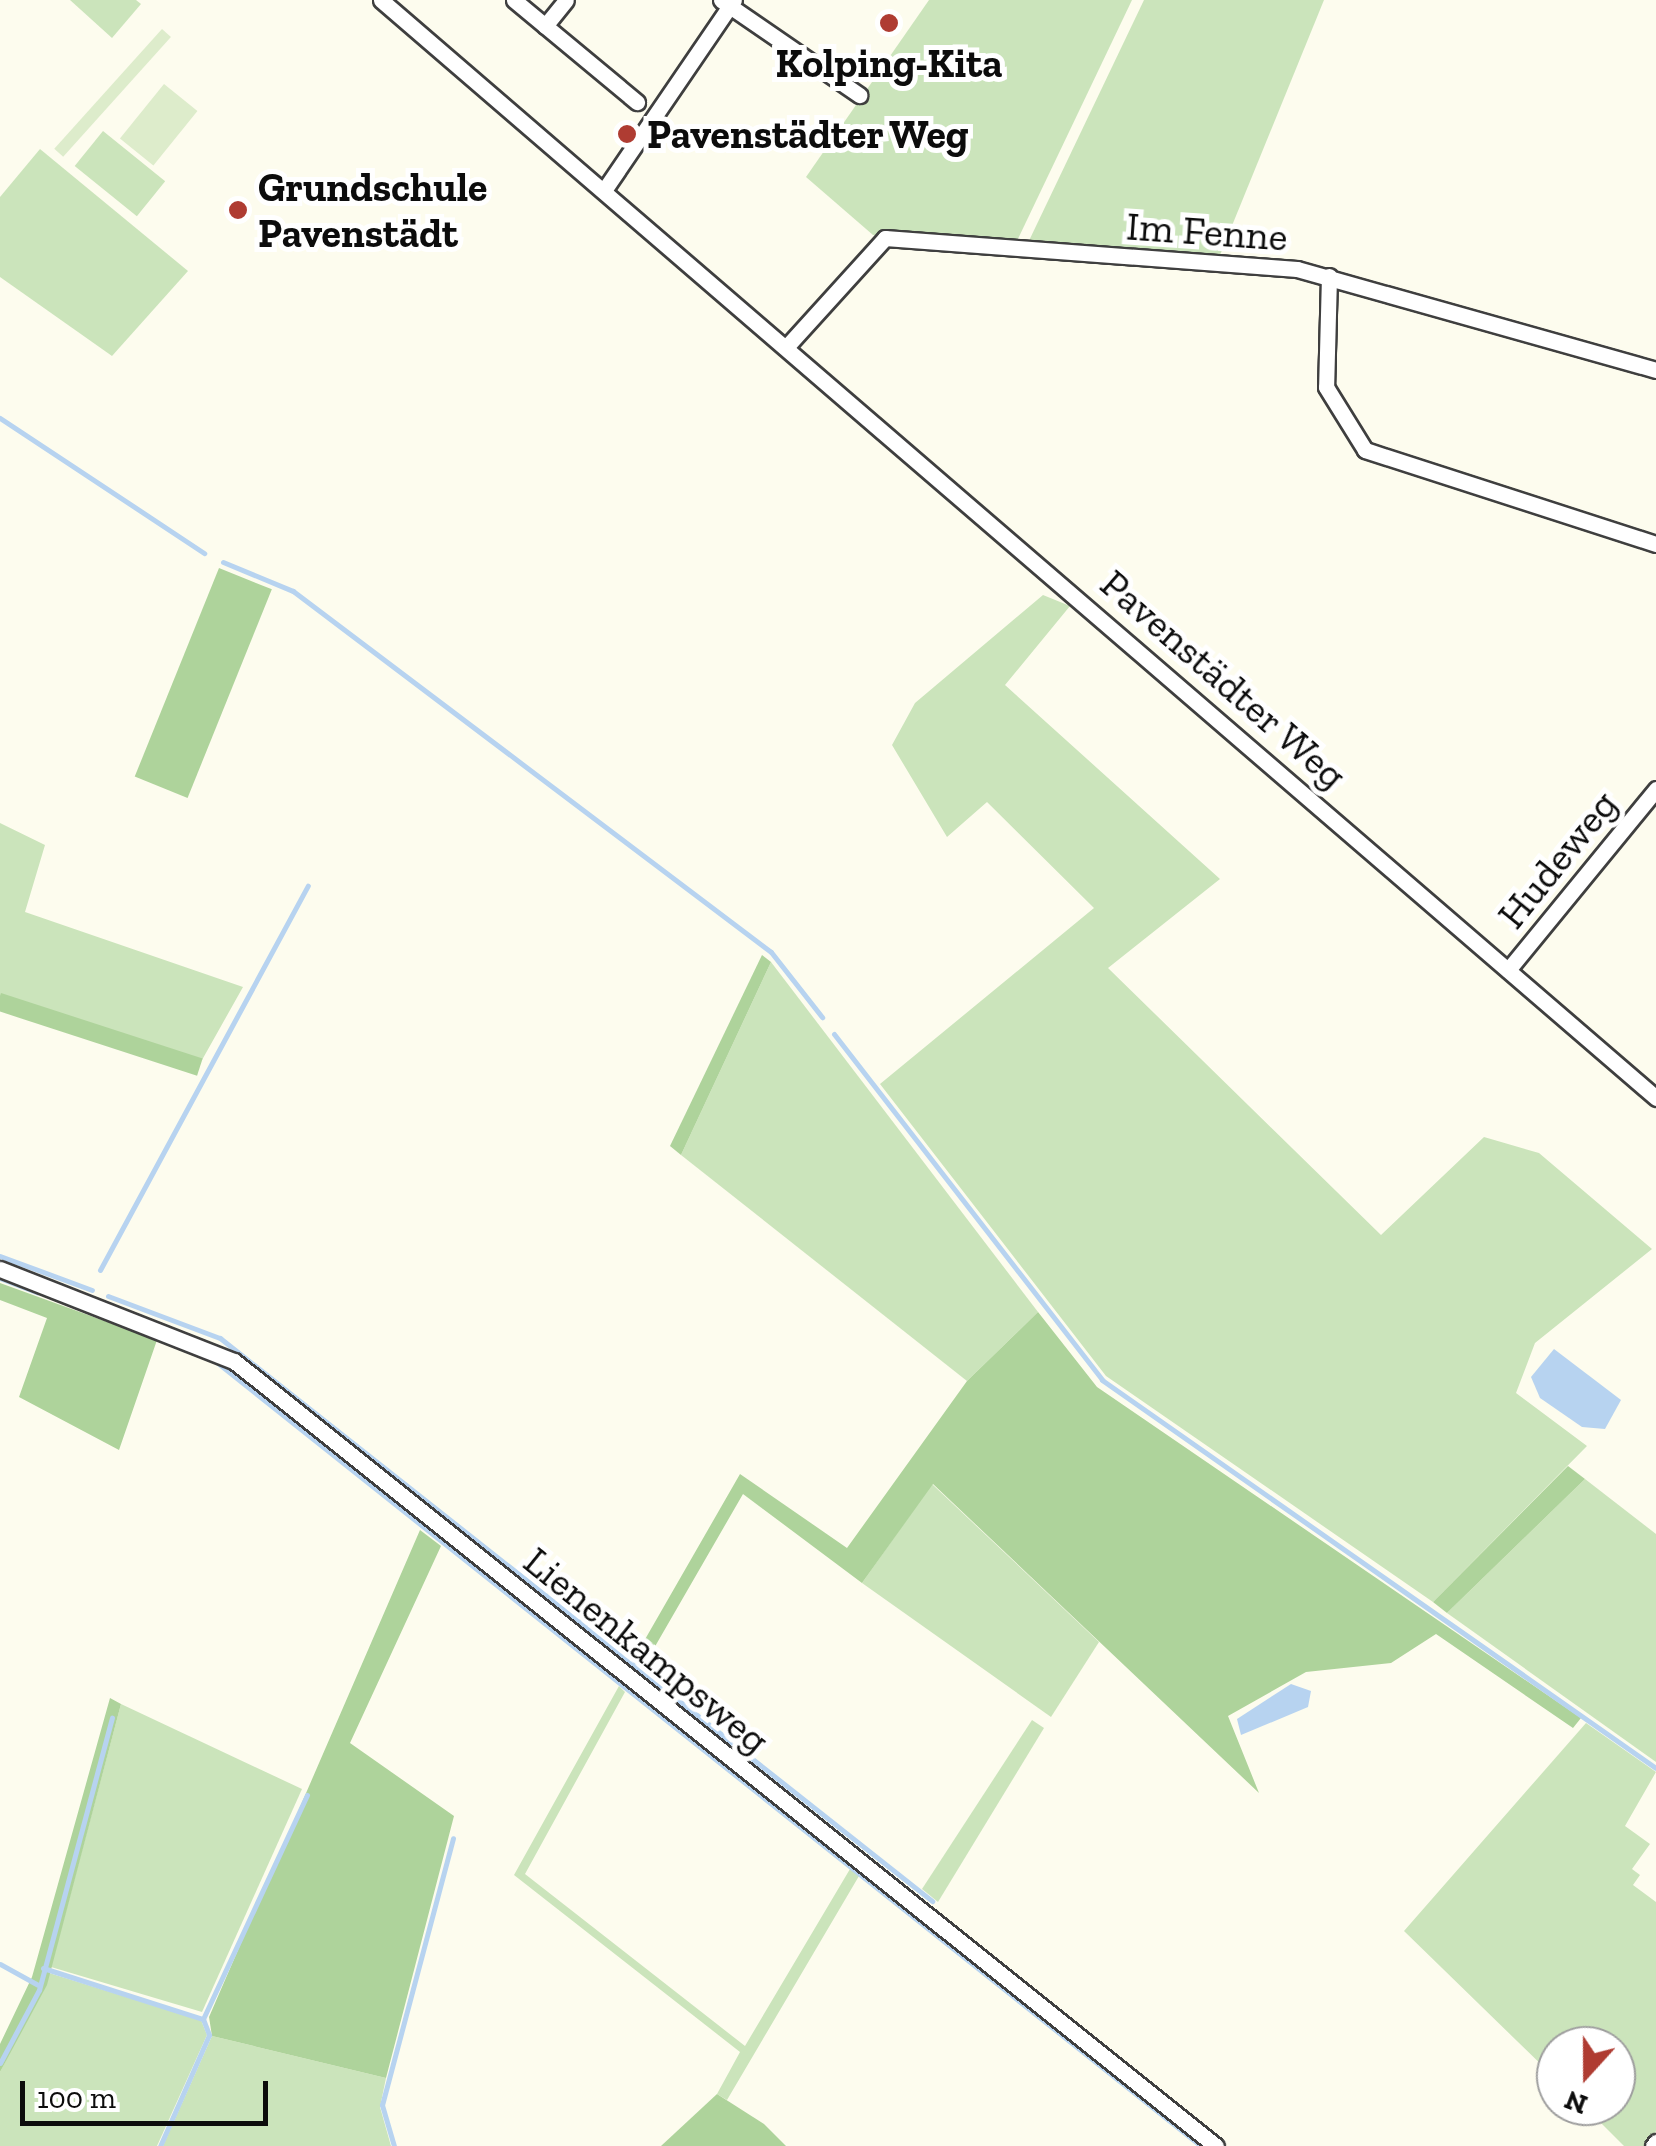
<!DOCTYPE html>
<html>
<head>
<meta charset="utf-8">
<style>
  body { margin:0 }
  #map { position:relative; width:1656px; height:2146px; overflow:hidden; background:#fdfcee; font-family:"Zilla Slab",serif }
  div>[style] { position:absolute }
  [style*='--x'] { left:calc(var(--x)*1px); top:calc(var(--y)*1px); width:calc(var(--w)*1px); rotate:calc(var(--a)*1deg) }
  .green>* { inset:0; background:#cbe4bb; transform-origin:0 0 }
  .forest>* { inset:0; background:#aed39b; transform-origin:0 0 }
  .pitch>* { inset:0; background:#ddeccb; transform-origin:0 0 }
  .water>* { inset:0; background:#b7d3f0 }
  .stream>* { height:5px; margin:-2.5px; padding:0 2.5px; transform-origin:2.5px; border-radius:2.5px; background:#b7d3f0 }
  .roads { filter:drop-shadow(2px 0 #3f3f3f) drop-shadow(-2px 0 #3f3f3f) drop-shadow(0 2px #3f3f3f) drop-shadow(0 -2px #3f3f3f) }
  .street>* { height:15px; margin:-7.5px; padding:0 7.5px; transform-origin:7.5px; border-radius:7.5px; background:#fff }
  .dots>* { width:28px; height:28px; translate:-50% -50%; box-sizing:border-box; border:5px solid #fff; border-radius:50% }
  span { translate:-50% -50%; white-space:nowrap; text-align:center; line-height:1.15; -webkit-text-stroke:10px #fff; paint-order:stroke }
  .poi-label { font-size:40px; color:#0c0c0c; font-weight:700 }
  .left { translate:0 -50%; text-align:left }
  .street-label { font-size:40px; color:#0c0c0c }
  .north { position:absolute; left:1536px; top:2026px; width:100px; height:100px; box-sizing:border-box; background:#fff; border:2px solid #9e9e9e; border-radius:50%; rotate:201deg; font-size:28px; font-weight:700; line-height:40px; text-align:center; color:#0c0c0c }
  .north::after { content:''; display:block; margin:auto; width:35px; height:45px; background:#af3c32; clip-path:polygon(50% 0,100% 100%,50% 72%,0 100%) }
  .scale { position:absolute; left:20px; top:2081px; width:248px; height:45px; box-sizing:border-box; border:5px solid #0c0c0c; border-top:0; padding-left:12px; font-size:30px; line-height:35px; white-space:nowrap; color:#0c0c0c; -webkit-text-stroke:8px #fff; paint-order:stroke }
</style>
</head>
<body>
<div id="map">
  <div class="green">
    <i style="clip-path:polygon(70px 0,136px 0,141px 4px,112px 38px)"></i>
    <i style="clip-path:polygon(929px 0,1132px 0,1015px 245px,873px 235px,806px 177px)"></i>
    <i style="clip-path:polygon(1144px 0,1324px 0,1218px 260px,1026px 247px)"></i>
    <i style="left:103px;top:131px;width:80px;height:45px;rotate:39deg"></i>
    <i style="clip-path:polygon(40px 149px,188px 271px,112px 356px,0 277px,0 197px)"></i>
    <i style="clip-path:polygon(1043px 595px,1070px 606px,1005px 685px,1220px 879px,1108px 968px,1381px 1235px,1484px 1137px,1539px 1153px,1652px 1249px,1535px 1343px,1516px 1393px,1587px 1446px,1433px 1602px,1106px 1376px,880px 1084px,1094px 908px,987px 802px,947px 837px,892px 745px,915px 703px)"></i>
    <i style="clip-path:polygon(0 823px,45px 845px,25px 912px,243px 987px,202px 1060px,0 996px)"></i>
    <i style="clip-path:polygon(771px 962px,1038px 1312px,967px 1381px,681px 1155px)"></i>
    <i style="clip-path:polygon(1585px 1479px,1656px 1534px,1656px 1762px,1447px 1613px)"></i>
    <i style="clip-path:polygon(932px 1484px,1099px 1642px,1051px 1717px,862px 1583px)"></i>
    <i style="clip-path:polygon(619px 1686px,625px 1692px,525px 1874px,745px 2046px,850px 1869px,859px 1876px,727px 2100px,717px 2094px,740px 2052px,514px 1875px)"></i>
    <i style="clip-path:polygon(121px 1704px,302px 1789px,202px 2012px,51px 1967px)"></i>
    <i style="clip-path:polygon(1032px 1720px,1044px 1728px,938px 1902px,922px 1889px)"></i>
    <i style="clip-path:polygon(1586px 1723px,1656px 1772px,1625px 1826px,1650px 1844px,1632px 1869px,1640px 1875px,1633px 1885px,1656px 1902px,1656px 2131px,1646px 2146px,1624px 2146px,1584px 2106px,1616px 2106px,1616px 2046px,1556px 2046px,1556px 2079px,1404px 1931px)"></i>
    <i style="clip-path:polygon(49px 1973px,201px 2020px,207px 2035px,157px 2146px,0 2146px,0 2072px)"></i>
    <i style="clip-path:polygon(212px 2036px,386px 2078px,380px 2107px,391px 2146px,163px 2146px)"></i>
  </div>
  <div class="forest">
    <i style="left:219px;top:568px;width:57px;height:225px;rotate:22deg"></i>
    <i style="clip-path:polygon(762px 955px,771px 962px,681px 1155px,670px 1146px)"></i>
    <i style="left:1px;top:993px;width:212px;height:18px;rotate:18deg"></i>
    <i style="clip-path:polygon(0 1283px,157px 1340px,119px 1450px,19px 1397px,47px 1318px,0 1300px)"></i>
    <i style="clip-path:polygon(1038px 1312px,1097px 1387px,1581px 1718px,1573px 1728px,1436px 1634px,1391px 1663px,1306px 1672px,1228px 1716px,1259px 1793px,933px 1484px,862px 1583px,743px 1494px,642px 1669px,632px 1662px,740px 1474px,847px 1548px,967px 1381px)"></i>
    <i style="clip-path:polygon(1568px 1466px,1585px 1479px,1447px 1613px,1433px 1602px)"></i>
    <i style="clip-path:polygon(420px 1530px,441px 1546px,350px 1743px,454px 1816px,386px 2078px,212px 2036px,209px 2017px)"></i>
    <i style="clip-path:polygon(110px 1698px,121px 1704px,47px 1985px,0 2072px,0 2044px,32px 1977px)"></i>
    <i style="clip-path:polygon(717px 2094px,764px 2124px,786px 2146px,661px 2146px)"></i>
  </div>
  <div class="pitch">
    <i style="left:162px;top:29px;width:12px;height:161px;rotate:42deg"></i>
    <i style="left:164px;top:84px;width:43px;height:70px;rotate:39deg"></i>
  </div>
  <div class="water">
    <i style="clip-path:polygon(1554px 1349px,1621px 1400px,1605px 1429px,1582px 1427px,1540px 1398px,1531px 1377px)"></i>
    <i style="clip-path:polygon(1291px 1684px,1311px 1691px,1308px 1707px,1241px 1735px,1237px 1719px)"></i>
  </div>
  <div class="stream">
    <i style="--x:0;--y:418;--w:245;--a:33.5"></i>
    <i style="--x:223;--y:562;--w:76;--a:22.5"></i>
    <i style="--x:293;--y:591;--w:599;--a:37.06"></i>
    <i style="--x:771;--y:952;--w:83;--a:51.9"></i>
    <i style="--x:834;--y:1034;--w:438;--a:52.2"></i>
    <i style="--x:1102;--y:1380;--w:676;--a:35.01"></i>
    <i style="--x:0;--y:1256;--w:98;--a:20.3"></i>
    <i style="--x:100;--y:1270;--w:437;--a:-61.6"></i>
    <i style="--x:0;--y:1278;--w:40;--a:21"></i>
    <i style="--x:108;--y:1296;--w:120;--a:20.6"></i>
    <i style="--x:220;--y:1338;--w:908;--a:38.33"></i>
    <i style="--x:214;--y:1360;--w:1262;--a:38.53"></i>
    <i style="--x:0;--y:1964;--w:43;--a:28.9"></i>
    <i style="--x:43;--y:1968;--w:168;--a:17.7"></i>
    <i style="--x:203;--y:2019;--w:17;--a:69"></i>
    <i style="--x:209;--y:2035;--w:121;--a:113.8"></i>
    <i style="--x:203;--y:2019;--w:247;--a:-65.1"></i>
    <i style="--x:0;--y:2063;--w:83;--a:-61.9"></i>
    <i style="--x:39;--y:1990;--w:282;--a:-75"></i>
    <i style="--x:394;--y:2146;--w:43;--a:-106.3"></i>
    <i style="--x:382;--y:2105;--w:276;--a:-75.1"></i>
  </div>
  <div class="roads">
    <div class="street">
      <i style="--x:381;--y:0;--w:1683;--a:40.73"></i>
      <i style="--x:514;--y:0;--w:160;--a:39.7"></i>
      <i style="--x:721;--y:0;--w:168;--a:34.5"></i>
      <i style="--x:545;--y:26;--w:33;--a:-51"></i>
      <i style="--x:607;--y:186;--w:225;--a:-55.7"></i>
      <i style="--x:1329;--y:276;--w:111;--a:91.5"></i>
      <i style="--x:1326;--y:387;--w:74;--a:58.2"></i>
      <i style="--x:1365;--y:450;--w:306;--a:17.9"></i>
      <i style="--x:789;--y:344;--w:143;--a:-47.8"></i>
      <i style="--x:885;--y:238;--w:413;--a:4.3"></i>
      <i style="--x:1297;--y:269;--w:373;--a:15.7"></i>
      <i style="--x:1508;--y:970;--w:234;--a:-50.7"></i>
      <i style="--x:0;--y:1269;--w:251;--a:21.5"></i>
      <i style="--x:234;--y:1361;--w:1257;--a:38.64"></i>
      <i style="--x:1653;--y:2146;--w:5;--a:-53"></i>
    </div>
  </div>
  <div class="dots">
    <i style="left:889px;top:23px;background:#af3c32"></i>
    <i style="left:627px;top:134px;background:#af3c32"></i>
    <i style="left:238px;top:210px;background:#af3c32"></i>
  </div>
  <div class="poi-label">
    <span style="left:889px;top:63px">Kolping-Kita</span>
    <span class="left" style="left:647px;top:134px">Pavenstädter Weg</span>
    <span class="left" style="left:258px;top:210px">Grundschule<br>Pavenstädt</span>
  </div>
  <div class="street-label">
    <span style="left:1207px;top:231px;rotate:4deg">Im Fenne</span>
    <span style="left:1224px;top:679px;rotate:41deg">Pavenstädter Weg</span>
    <span style="left:1557px;top:859px;rotate:-51deg">Hudeweg</span>
    <span style="left:647px;top:1650px;rotate:39deg">Lienenkampsweg</span>
  </div>
  <div class="north">N</div>
  <div class="scale">100 m</div>
</div>
</body>
</html>
